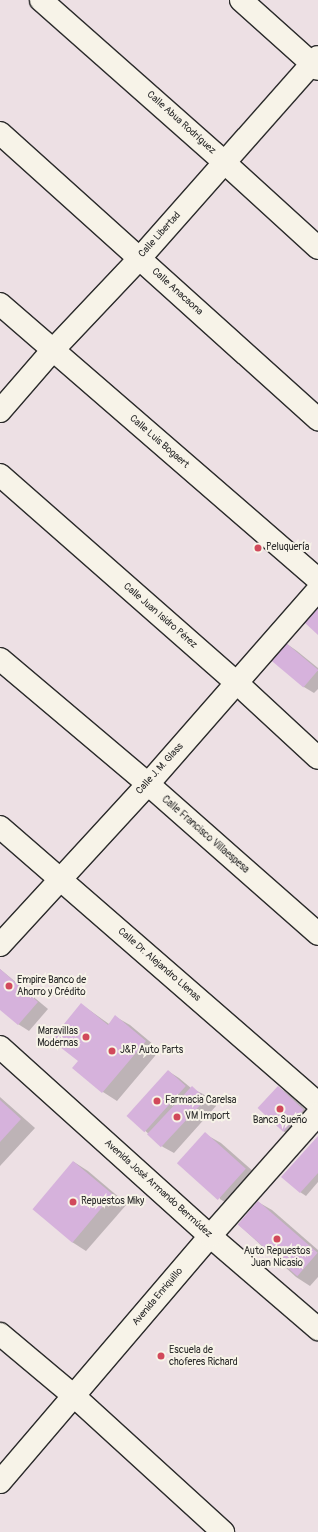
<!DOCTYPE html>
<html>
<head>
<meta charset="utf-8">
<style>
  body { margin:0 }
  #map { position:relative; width:318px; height:1532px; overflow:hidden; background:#ede0e4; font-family:Pangolin,sans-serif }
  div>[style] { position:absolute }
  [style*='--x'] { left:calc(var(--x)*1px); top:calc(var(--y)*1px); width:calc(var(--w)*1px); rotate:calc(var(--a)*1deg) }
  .shadow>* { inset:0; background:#0003 }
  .building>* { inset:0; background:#d6b2dc; transform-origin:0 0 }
  .roads { filter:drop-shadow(1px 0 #2b2b2b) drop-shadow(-1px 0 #2b2b2b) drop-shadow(0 1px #2b2b2b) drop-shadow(0 -1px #2b2b2b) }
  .minor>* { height:22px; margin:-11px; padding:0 11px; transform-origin:11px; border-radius:11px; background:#f7f3e8 }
  .dots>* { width:11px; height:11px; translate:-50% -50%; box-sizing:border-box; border:2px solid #f7f3e8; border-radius:50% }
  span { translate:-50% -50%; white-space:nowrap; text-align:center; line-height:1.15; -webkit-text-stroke:4px #f7f3e8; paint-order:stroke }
  .street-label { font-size:10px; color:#2b2b2b }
  .poi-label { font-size:10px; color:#2b2b2b }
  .left { translate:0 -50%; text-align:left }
  .right { translate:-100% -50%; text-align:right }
</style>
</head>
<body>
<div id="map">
  <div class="shadow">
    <i style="clip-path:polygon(287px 644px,297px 651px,318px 668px,318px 689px,314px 693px,304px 687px)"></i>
    <i style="clip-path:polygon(0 969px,48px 1009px,29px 1031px,18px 1024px,0 1008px)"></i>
    <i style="clip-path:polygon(81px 1004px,109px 1024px,116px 1017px,130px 1025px,160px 1050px,117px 1101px,103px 1092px,74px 1068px,79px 1061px)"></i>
    <i style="clip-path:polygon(168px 1071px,179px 1078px,191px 1088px,203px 1094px,216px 1106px,174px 1153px,163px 1147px,129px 1116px)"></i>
    <i style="clip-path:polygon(278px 1087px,289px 1094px,314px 1117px,294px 1137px,283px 1131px)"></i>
    <i style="clip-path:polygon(0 1097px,35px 1128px,0 1166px)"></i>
    <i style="clip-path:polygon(205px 1134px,221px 1143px,262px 1179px,236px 1209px,220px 1199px)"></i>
    <i style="clip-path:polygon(318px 1138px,318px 1182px,306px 1196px,300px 1192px)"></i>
    <i style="clip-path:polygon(74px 1162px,88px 1171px,127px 1204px,86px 1251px,72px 1242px)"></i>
    <i style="clip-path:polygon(258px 1202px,272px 1210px,318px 1250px,318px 1277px,310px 1286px,296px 1277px,239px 1225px)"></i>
  </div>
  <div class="building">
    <i style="clip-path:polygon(318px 606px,318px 635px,304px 622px)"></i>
    <i style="left:286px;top:643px;width:42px;height:23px;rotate:40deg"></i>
    <i style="clip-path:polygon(0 969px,38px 1002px,18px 1025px,0 1010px)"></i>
    <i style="clip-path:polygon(81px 1003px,108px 1025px,115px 1015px,146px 1041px,102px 1093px,72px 1068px,78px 1061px,51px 1040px)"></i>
    <i style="left:168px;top:1070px;width:24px;height:62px;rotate:42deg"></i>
    <i style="left:192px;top:1086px;width:19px;height:66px;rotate:43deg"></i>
    <i style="left:278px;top:1086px;width:35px;height:30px;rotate:43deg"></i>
    <i style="clip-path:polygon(0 1100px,21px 1119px,0 1142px)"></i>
    <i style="left:205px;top:1132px;width:55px;height:42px;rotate:42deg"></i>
    <i style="clip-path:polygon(318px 1136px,318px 1173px,300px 1193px,281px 1177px)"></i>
    <i style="left:73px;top:1161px;width:52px;height:63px;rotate:40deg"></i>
    <i style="left:258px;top:1201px;width:79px;height:31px;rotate:41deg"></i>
  </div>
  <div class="roads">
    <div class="minor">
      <i style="--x:41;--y:0;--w:246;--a:41.5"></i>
      <i style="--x:225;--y:163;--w:126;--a:42.4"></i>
      <i style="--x:241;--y:0;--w:103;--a:41.9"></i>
      <i style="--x:0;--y:133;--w:428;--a:42"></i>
      <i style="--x:0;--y:304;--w:420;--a:40.9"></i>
      <i style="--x:0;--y:411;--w:79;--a:-49.1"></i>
      <i style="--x:52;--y:351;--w:128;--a:-46.6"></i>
      <i style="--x:140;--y:258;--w:268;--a:-48.5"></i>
      <i style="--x:0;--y:475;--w:315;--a:41.3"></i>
      <i style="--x:237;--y:683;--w:110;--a:42.8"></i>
      <i style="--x:0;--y:659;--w:194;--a:40.2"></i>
      <i style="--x:148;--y:784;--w:227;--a:41.4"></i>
      <i style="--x:0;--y:827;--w:421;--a:41"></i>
      <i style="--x:0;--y:945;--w:219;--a:-47.4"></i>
      <i style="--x:148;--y:784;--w:258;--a:-48.8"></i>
      <i style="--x:0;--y:1047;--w:283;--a:42"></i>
      <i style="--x:210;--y:1236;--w:143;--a:40.7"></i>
      <i style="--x:0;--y:1334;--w:97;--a:40"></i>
      <i style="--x:74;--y:1396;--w:202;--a:42.4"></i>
      <i style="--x:0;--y:1482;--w:323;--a:-49.5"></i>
      <i style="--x:210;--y:1236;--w:163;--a:-48.5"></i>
    </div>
  </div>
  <div class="dots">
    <i style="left:258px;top:548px;background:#d1495b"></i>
    <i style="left:9px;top:986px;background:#d1495b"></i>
    <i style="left:86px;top:1037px;background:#d1495b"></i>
    <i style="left:112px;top:1051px;background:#d1495b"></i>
    <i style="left:157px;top:1101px;background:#d1495b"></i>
    <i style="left:280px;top:1109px;background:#d1495b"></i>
    <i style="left:177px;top:1117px;background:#d1495b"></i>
    <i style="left:73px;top:1202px;background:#d1495b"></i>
    <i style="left:277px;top:1239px;background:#d1495b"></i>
    <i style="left:161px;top:1356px;background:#d1495b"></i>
  </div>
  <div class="street-label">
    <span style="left:181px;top:123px;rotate:42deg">Calle Abua Rodríguez</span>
    <span style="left:160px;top:235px;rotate:-48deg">Calle Libertad</span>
    <span style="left:177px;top:292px;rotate:42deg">Calle Anacaona</span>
    <span style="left:159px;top:442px;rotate:41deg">Calle Luis Bogaert</span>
    <span style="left:160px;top:616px;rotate:41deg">Calle Juan Isidro Pérez</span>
    <span style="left:160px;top:769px;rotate:-48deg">Calle J. M. Glass</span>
    <span style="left:205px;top:835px;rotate:41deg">Calle Francisco Villaespesa</span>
    <span style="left:159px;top:965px;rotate:41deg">Calle Dr. Alejandro Llenas</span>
    <span style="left:158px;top:1189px;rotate:42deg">Avenida José Armando Bermúdez</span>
    <span style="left:158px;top:1297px;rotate:-50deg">Avenida Enriquillo</span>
  </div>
  <div class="poi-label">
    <span class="left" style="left:266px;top:548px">Peluquería</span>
    <span class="left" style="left:17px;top:986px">Empire Banco de<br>Ahorro y Crédito</span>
    <span class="right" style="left:78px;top:1037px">Maravillas<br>Modernas</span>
    <span class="left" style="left:120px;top:1051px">J&amp;P Auto Parts</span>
    <span class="left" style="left:165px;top:1101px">Farmacia Carelsa</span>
    <span class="left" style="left:185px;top:1117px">VM Import</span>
    <span style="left:280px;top:1121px">Banca Sueño</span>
    <span class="left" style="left:81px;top:1202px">Repuestos Miky</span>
    <span style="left:277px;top:1257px">Auto Repuestos<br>Juan Nicasio</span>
    <span class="left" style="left:169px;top:1356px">Escuela de<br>choferes Richard</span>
  </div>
</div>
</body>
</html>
